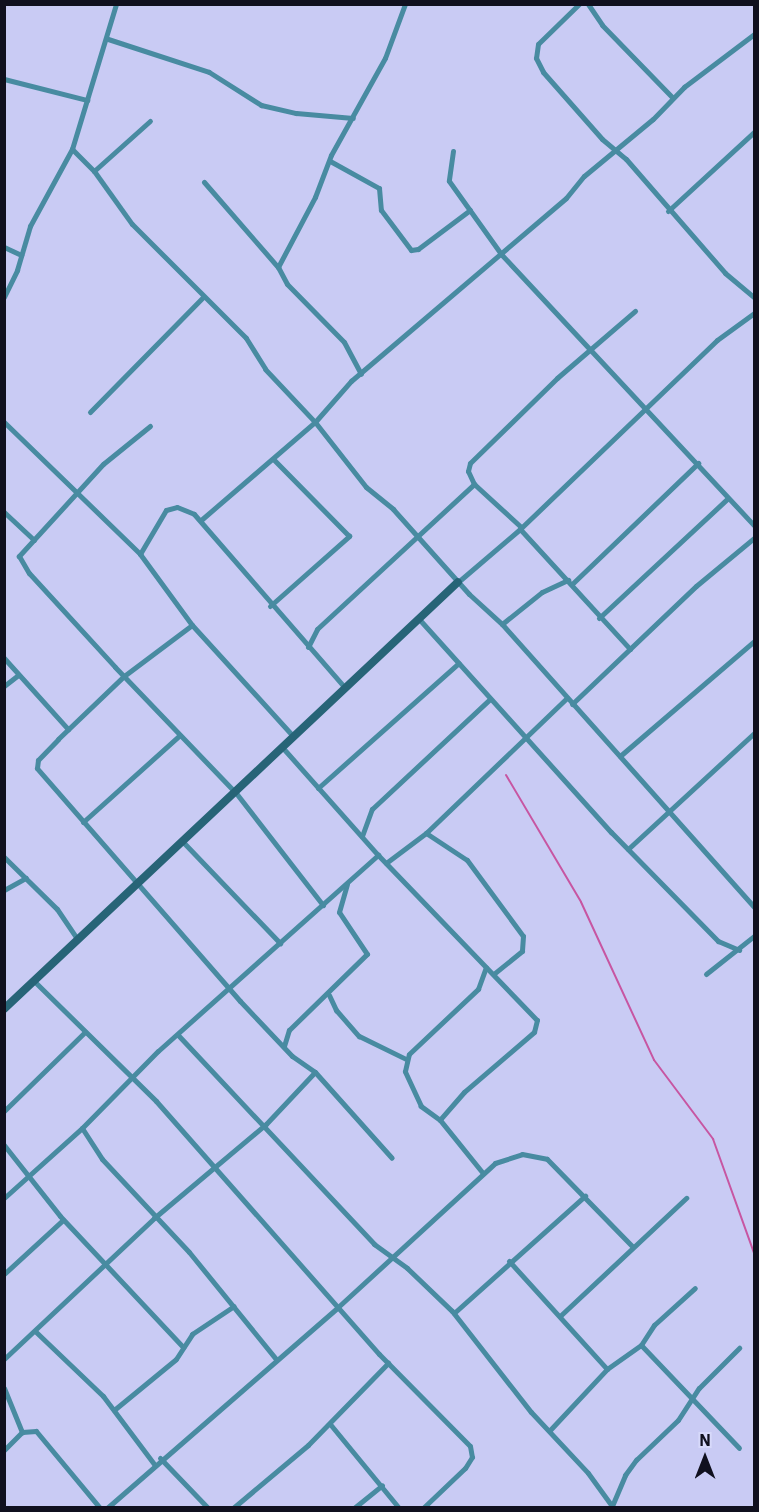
<!DOCTYPE html>
<html>
<head>
<meta charset="utf-8">
<style>
  body { margin:0 }
  #map { position:relative; width:759px; height:1512px; overflow:hidden; background:#c9cbf4; font-family:"IBM Plex Sans",sans-serif }
  div>[style] { position:absolute }
  [style*='--x'] { left:calc(var(--x)*1px); top:calc(var(--y)*1px); width:calc(var(--w)*1px); rotate:calc(var(--a)*1deg) }
  .stream>* { height:2px; margin:-1px; padding:0 1px; transform-origin:1px; border-radius:1px; background:#c756a2 }
  .street>* { height:5px; margin:-2.5px; padding:0 2.5px; transform-origin:2.5px; border-radius:2.5px; background:#488ba1 }
  .secondary>* { height:8px; margin:-4px; padding:0 4px; transform-origin:4px; border-radius:4px; background:#276477 }
  span { translate:-50% -50%; white-space:nowrap; text-align:center; line-height:1.15; -webkit-text-stroke:5px #d7d9fa; paint-order:stroke }
  .frame { position:absolute; inset:0; border:6px solid #10101e; pointer-events:none }
  .north { position:absolute; left:675px; top:1428px; width:60px; height:60px; -webkit-text-stroke:4px #d7d9fa; paint-order:stroke; rotate:0deg; font-size:16px; font-weight:700; line-height:24px; text-align:center; color:#10101e }
  .north::after { content:''; display:block; margin:auto; width:21px; height:27px; background:#10101e; clip-path:polygon(50% 0,100% 100%,50% 72%,0 100%) }
</style>
</head>
<body>
<div id="map">
  <div class="stream">
    <i style="--x:506;--y:775;--w:147;--a:59.4"></i>
    <i style="--x:581;--y:902;--w:174;--a:65.2"></i>
    <i style="--x:654;--y:1060;--w:99;--a:53.2"></i>
    <i style="--x:713;--y:1139;--w:121;--a:70.2"></i>
  </div>
  <div class="street">
    <i style="--x:579;--y:4;--w:57;--a:135.7"></i>
    <i style="--x:538;--y:44;--w:14;--a:98"></i>
    <i style="--x:536;--y:58;--w:16;--a:63"></i>
    <i style="--x:543;--y:72;--w:89;--a:48.6"></i>
    <i style="--x:602;--y:139;--w:31;--a:40"></i>
    <i style="--x:626;--y:159;--w:151;--a:49"></i>
    <i style="--x:725;--y:273;--w:38;--a:40"></i>
    <i style="--x:588;--y:4;--w:25;--a:56"></i>
    <i style="--x:602;--y:25;--w:100;--a:45.8"></i>
    <i style="--x:108;--y:39;--w:106;--a:18.1"></i>
    <i style="--x:209;--y:72;--w:62;--a:32.4"></i>
    <i style="--x:261;--y:105;--w:36;--a:13"></i>
    <i style="--x:296;--y:113;--w:57;--a:5"></i>
    <i style="--x:4;--y:79;--w:86;--a:14.2"></i>
    <i style="--x:72;--y:149;--w:31;--a:45"></i>
    <i style="--x:94;--y:171;--w:65;--a:54.4"></i>
    <i style="--x:132;--y:224;--w:161;--a:45"></i>
    <i style="--x:246;--y:338;--w:36;--a:58"></i>
    <i style="--x:265;--y:369;--w:73;--a:46.7"></i>
    <i style="--x:315;--y:422;--w:83;--a:51.9"></i>
    <i style="--x:366;--y:487;--w:35;--a:39"></i>
    <i style="--x:393;--y:509;--w:114;--a:48.2"></i>
    <i style="--x:469;--y:594;--w:45;--a:42.3"></i>
    <i style="--x:502;--y:624;--w:379;--a:48.3"></i>
    <i style="--x:453;--y:151;--w:30;--a:98"></i>
    <i style="--x:449;--y:181;--w:90;--a:54.5"></i>
    <i style="--x:501;--y:254;--w:371;--a:47"></i>
    <i style="--x:330;--y:161;--w:56;--a:28.9"></i>
    <i style="--x:379;--y:188;--w:22;--a:85"></i>
    <i style="--x:381;--y:210;--w:50;--a:53.1"></i>
    <i style="--x:411;--y:250;--w:7;--a:-8"></i>
    <i style="--x:418;--y:249;--w:65;--a:-36.9"></i>
    <i style="--x:94;--y:171;--w:75;--a:-41.8"></i>
    <i style="--x:204;--y:182;--w:113;--a:49"></i>
    <i style="--x:278;--y:267;--w:19;--a:62"></i>
    <i style="--x:287;--y:284;--w:81;--a:45.5"></i>
    <i style="--x:344;--y:342;--w:36;--a:62"></i>
    <i style="--x:668;--y:211;--w:117;--a:-42.6"></i>
    <i style="--x:4;--y:247;--w:19;--a:25"></i>
    <i style="--x:278;--y:267;--w:79;--a:-62.1"></i>
    <i style="--x:315;--y:197;--w:45;--a:-69.1"></i>
    <i style="--x:331;--y:155;--w:111;--a:-60.9"></i>
    <i style="--x:385;--y:58;--w:58;--a:-69.7"></i>
    <i style="--x:4;--y:297;--w:30;--a:-64"></i>
    <i style="--x:17;--y:270;--w:46;--a:-73.5"></i>
    <i style="--x:30;--y:226;--w:88;--a:-61.4"></i>
    <i style="--x:72;--y:149;--w:152;--a:-73.1"></i>
    <i style="--x:90;--y:412;--w:161;--a:-45.5"></i>
    <i style="--x:4;--y:422;--w:190;--a:44.1"></i>
    <i style="--x:140;--y:554;--w:88;--a:53.8"></i>
    <i style="--x:192;--y:625;--w:150;--a:47.7"></i>
    <i style="--x:150;--y:426;--w:60;--a:141"></i>
    <i style="--x:103;--y:464;--w:125;--a:132.4"></i>
    <i style="--x:19;--y:556;--w:20;--a:60"></i>
    <i style="--x:29;--y:573;--w:127;--a:47.5"></i>
    <i style="--x:115;--y:667;--w:175;--a:46.2"></i>
    <i style="--x:236;--y:793;--w:142;--a:52.2"></i>
    <i style="--x:4;--y:512;--w:41;--a:43"></i>
    <i style="--x:201;--y:520;--w:150;--a:-40.7"></i>
    <i style="--x:315;--y:422;--w:55;--a:-48.7"></i>
    <i style="--x:351;--y:381;--w:282;--a:-40.4"></i>
    <i style="--x:566;--y:198;--w:28;--a:-51"></i>
    <i style="--x:584;--y:176;--w:89;--a:-39.6"></i>
    <i style="--x:653;--y:119;--w:45;--a:-45.9"></i>
    <i style="--x:684;--y:87;--w:88;--a:-37.1"></i>
    <i style="--x:521;--y:527;--w:64;--a:-137.5"></i>
    <i style="--x:474;--y:484;--w:14;--a:-115"></i>
    <i style="--x:468;--y:471;--w:8;--a:-76"></i>
    <i style="--x:470;--y:463;--w:122;--a:-44.3"></i>
    <i style="--x:557;--y:378;--w:103;--a:-40.7"></i>
    <i style="--x:520;--y:529;--w:163;--a:47.5"></i>
    <i style="--x:140;--y:554;--w:51;--a:-59.4"></i>
    <i style="--x:166;--y:510;--w:11;--a:-15"></i>
    <i style="--x:177;--y:507;--w:18;--a:22"></i>
    <i style="--x:194;--y:514;--w:230;--a:49"></i>
    <i style="--x:458;--y:582;--w:82;--a:-40.5"></i>
    <i style="--x:520;--y:529;--w:273;--a:-43.8"></i>
    <i style="--x:717;--y:340;--w:46;--a:-36.1"></i>
    <i style="--x:572;--y:584;--w:175;--a:-43.8"></i>
    <i style="--x:270;--y:606;--w:106;--a:-41.5"></i>
    <i style="--x:349;--y:536;--w:108;--a:-134.6"></i>
    <i style="--x:599;--y:618;--w:176;--a:-42.9"></i>
    <i style="--x:419;--y:619;--w:287;--a:48"></i>
    <i style="--x:611;--y:832;--w:153;--a:45.5"></i>
    <i style="--x:718;--y:941;--w:23;--a:23"></i>
    <i style="--x:502;--y:624;--w:51;--a:-38.7"></i>
    <i style="--x:542;--y:592;--w:29;--a:-25"></i>
    <i style="--x:308;--y:647;--w:20;--a:-63"></i>
    <i style="--x:317;--y:629;--w:214;--a:-42.7"></i>
    <i style="--x:4;--y:658;--w:96;--a:48"></i>
    <i style="--x:4;--y:686;--w:18;--a:-38"></i>
    <i style="--x:572;--y:704;--w:171;--a:-43.6"></i>
    <i style="--x:696;--y:586;--w:75;--a:-39.6"></i>
    <i style="--x:282;--y:747;--w:144;--a:48.4"></i>
    <i style="--x:378;--y:855;--w:229;--a:46.1"></i>
    <i style="--x:537;--y:1020;--w:12;--a:104"></i>
    <i style="--x:534;--y:1032;--w:92;--a:139.4"></i>
    <i style="--x:464;--y:1092;--w:37;--a:131"></i>
    <i style="--x:620;--y:756;--w:177;--a:-40.6"></i>
    <i style="--x:318;--y:788;--w:188;--a:-41.6"></i>
    <i style="--x:83;--y:822;--w:130;--a:-41.9"></i>
    <i style="--x:426;--y:833;--w:49;--a:33.4"></i>
    <i style="--x:467;--y:860;--w:94;--a:53.6"></i>
    <i style="--x:523;--y:936;--w:15;--a:94"></i>
    <i style="--x:522;--y:951;--w:36;--a:141"></i>
    <i style="--x:362;--y:836;--w:29;--a:-70"></i>
    <i style="--x:372;--y:809;--w:160;--a:-43"></i>
    <i style="--x:184;--y:843;--w:139;--a:46.2"></i>
    <i style="--x:628;--y:849;--w:171;--a:-42.6"></i>
    <i style="--x:4;--y:857;--w:74;--a:44.5"></i>
    <i style="--x:57;--y:909;--w:37;--a:56"></i>
    <i style="--x:386;--y:863;--w:50;--a:-36.9"></i>
    <i style="--x:426;--y:833;--w:195;--a:-43.8"></i>
    <i style="--x:4;--y:890;--w:25;--a:-29"></i>
    <i style="--x:706;--y:974;--w:61;--a:-38.4"></i>
    <i style="--x:34;--y:981;--w:171;--a:44.5"></i>
    <i style="--x:156;--y:1101;--w:337;--a:48.6"></i>
    <i style="--x:379;--y:1354;--w:129;--a:45.3"></i>
    <i style="--x:470;--y:1446;--w:11;--a:80"></i>
    <i style="--x:472;--y:1457;--w:13;--a:122"></i>
    <i style="--x:465;--y:1468;--w:58;--a:136.4"></i>
    <i style="--x:329;--y:995;--w:17;--a:65"></i>
    <i style="--x:336;--y:1010;--w:35;--a:49"></i>
    <i style="--x:359;--y:1036;--w:52;--a:26.1"></i>
    <i style="--x:178;--y:1035;--w:287;--a:46.8"></i>
    <i style="--x:374;--y:1244;--w:41;--a:36"></i>
    <i style="--x:407;--y:1268;--w:62;--a:43.7"></i>
    <i style="--x:452;--y:1311;--w:128;--a:52"></i>
    <i style="--x:531;--y:1412;--w:83;--a:46.9"></i>
    <i style="--x:588;--y:1473;--w:41;--a:54"></i>
    <i style="--x:284;--y:1046;--w:17;--a:-73"></i>
    <i style="--x:289;--y:1030;--w:109;--a:-44.3"></i>
    <i style="--x:367;--y:954;--w:50;--a:-123.7"></i>
    <i style="--x:339;--y:912;--w:29;--a:-74"></i>
    <i style="--x:315;--y:1072;--w:115;--a:48.2"></i>
    <i style="--x:4;--y:1111;--w:113;--a:-44.3"></i>
    <i style="--x:82;--y:1128;--w:37;--a:57"></i>
    <i style="--x:102;--y:1159;--w:127;--a:46.9"></i>
    <i style="--x:189;--y:1252;--w:138;--a:50.9"></i>
    <i style="--x:4;--y:1145;--w:90;--a:51.7"></i>
    <i style="--x:60;--y:1216;--w:180;--a:46.8"></i>
    <i style="--x:482;--y:1172;--w:67;--a:-128.9"></i>
    <i style="--x:440;--y:1120;--w:24;--a:-144"></i>
    <i style="--x:421;--y:1106;--w:38;--a:-115"></i>
    <i style="--x:405;--y:1071;--w:17;--a:-77"></i>
    <i style="--x:409;--y:1054;--w:95;--a:-43.3"></i>
    <i style="--x:478;--y:989;--w:23;--a:-70"></i>
    <i style="--x:4;--y:1198;--w:105;--a:-41.9"></i>
    <i style="--x:82;--y:1128;--w:108;--a:-45.4"></i>
    <i style="--x:158;--y:1051;--w:295;--a:-41.7"></i>
    <i style="--x:509;--y:1261;--w:146;--a:47.8"></i>
    <i style="--x:4;--y:1274;--w:80;--a:-42.5"></i>
    <i style="--x:454;--y:1313;--w:176;--a:-41.8"></i>
    <i style="--x:560;--y:1316;--w:173;--a:-43.1"></i>
    <i style="--x:36;--y:1332;--w:93;--a:43.7"></i>
    <i style="--x:103;--y:1396;--w:85;--a:53.1"></i>
    <i style="--x:641;--y:1345;--w:142;--a:46.4"></i>
    <i style="--x:4;--y:1359;--w:206;--a:-43.2"></i>
    <i style="--x:154;--y:1218;--w:146;--a:-40"></i>
    <i style="--x:266;--y:1124;--w:71;--a:-46.7"></i>
    <i style="--x:315;--y:1072;--w:28;--a:-145"></i>
    <i style="--x:292;--y:1056;--w:76;--a:-133.4"></i>
    <i style="--x:240;--y:1001;--w:309;--a:-131.1"></i>
    <i style="--x:37;--y:768;--w:8;--a:-83"></i>
    <i style="--x:38;--y:760;--w:29;--a:-46"></i>
    <i style="--x:58;--y:739;--w:91;--a:-43.7"></i>
    <i style="--x:124;--y:676;--w:85;--a:-36.9"></i>
    <i style="--x:4;--y:1388;--w:48;--a:67.8"></i>
    <i style="--x:22;--y:1432;--w:25;--a:135"></i>
    <i style="--x:114;--y:1410;--w:80;--a:-39.4"></i>
    <i style="--x:176;--y:1359;--w:30;--a:-57"></i>
    <i style="--x:192;--y:1334;--w:50;--a:-33.7"></i>
    <i style="--x:330;--y:1424;--w:109;--a:50.6"></i>
    <i style="--x:550;--y:1430;--w:83;--a:-46.9"></i>
    <i style="--x:607;--y:1369;--w:42;--a:-35.2"></i>
    <i style="--x:641;--y:1345;--w:24;--a:-57"></i>
    <i style="--x:654;--y:1325;--w:55;--a:-42.1"></i>
    <i style="--x:22;--y:1432;--w:14;--a:-4"></i>
    <i style="--x:36;--y:1431;--w:100;--a:50.3"></i>
    <i style="--x:160;--y:1458;--w:69;--a:46.2"></i>
    <i style="--x:612;--y:1506;--w:34;--a:-67"></i>
    <i style="--x:625;--y:1475;--w:19;--a:-54"></i>
    <i style="--x:636;--y:1460;--w:58;--a:-43.6"></i>
    <i style="--x:678;--y:1420;--w:38;--a:-57"></i>
    <i style="--x:699;--y:1388;--w:57;--a:-45"></i>
    <i style="--x:107;--y:1508;--w:306;--a:-41"></i>
    <i style="--x:338;--y:1307;--w:213;--a:-42.5"></i>
    <i style="--x:495;--y:1163;--w:28;--a:-18"></i>
    <i style="--x:522;--y:1154;--w:25;--a:11"></i>
    <i style="--x:547;--y:1159;--w:122;--a:45.7"></i>
    <i style="--x:233;--y:1508;--w:98;--a:-40"></i>
    <i style="--x:308;--y:1445;--w:115;--a:-45.7"></i>
    <i style="--x:354;--y:1508;--w:36;--a:-39"></i>
  </div>
  <div class="secondary">
    <i style="--x:4;--y:1009;--w:623;--a:-43.24"></i>
  </div>
  <div class="frame"></div>
  <div class="north">N</div>
</div>
</body>
</html>
